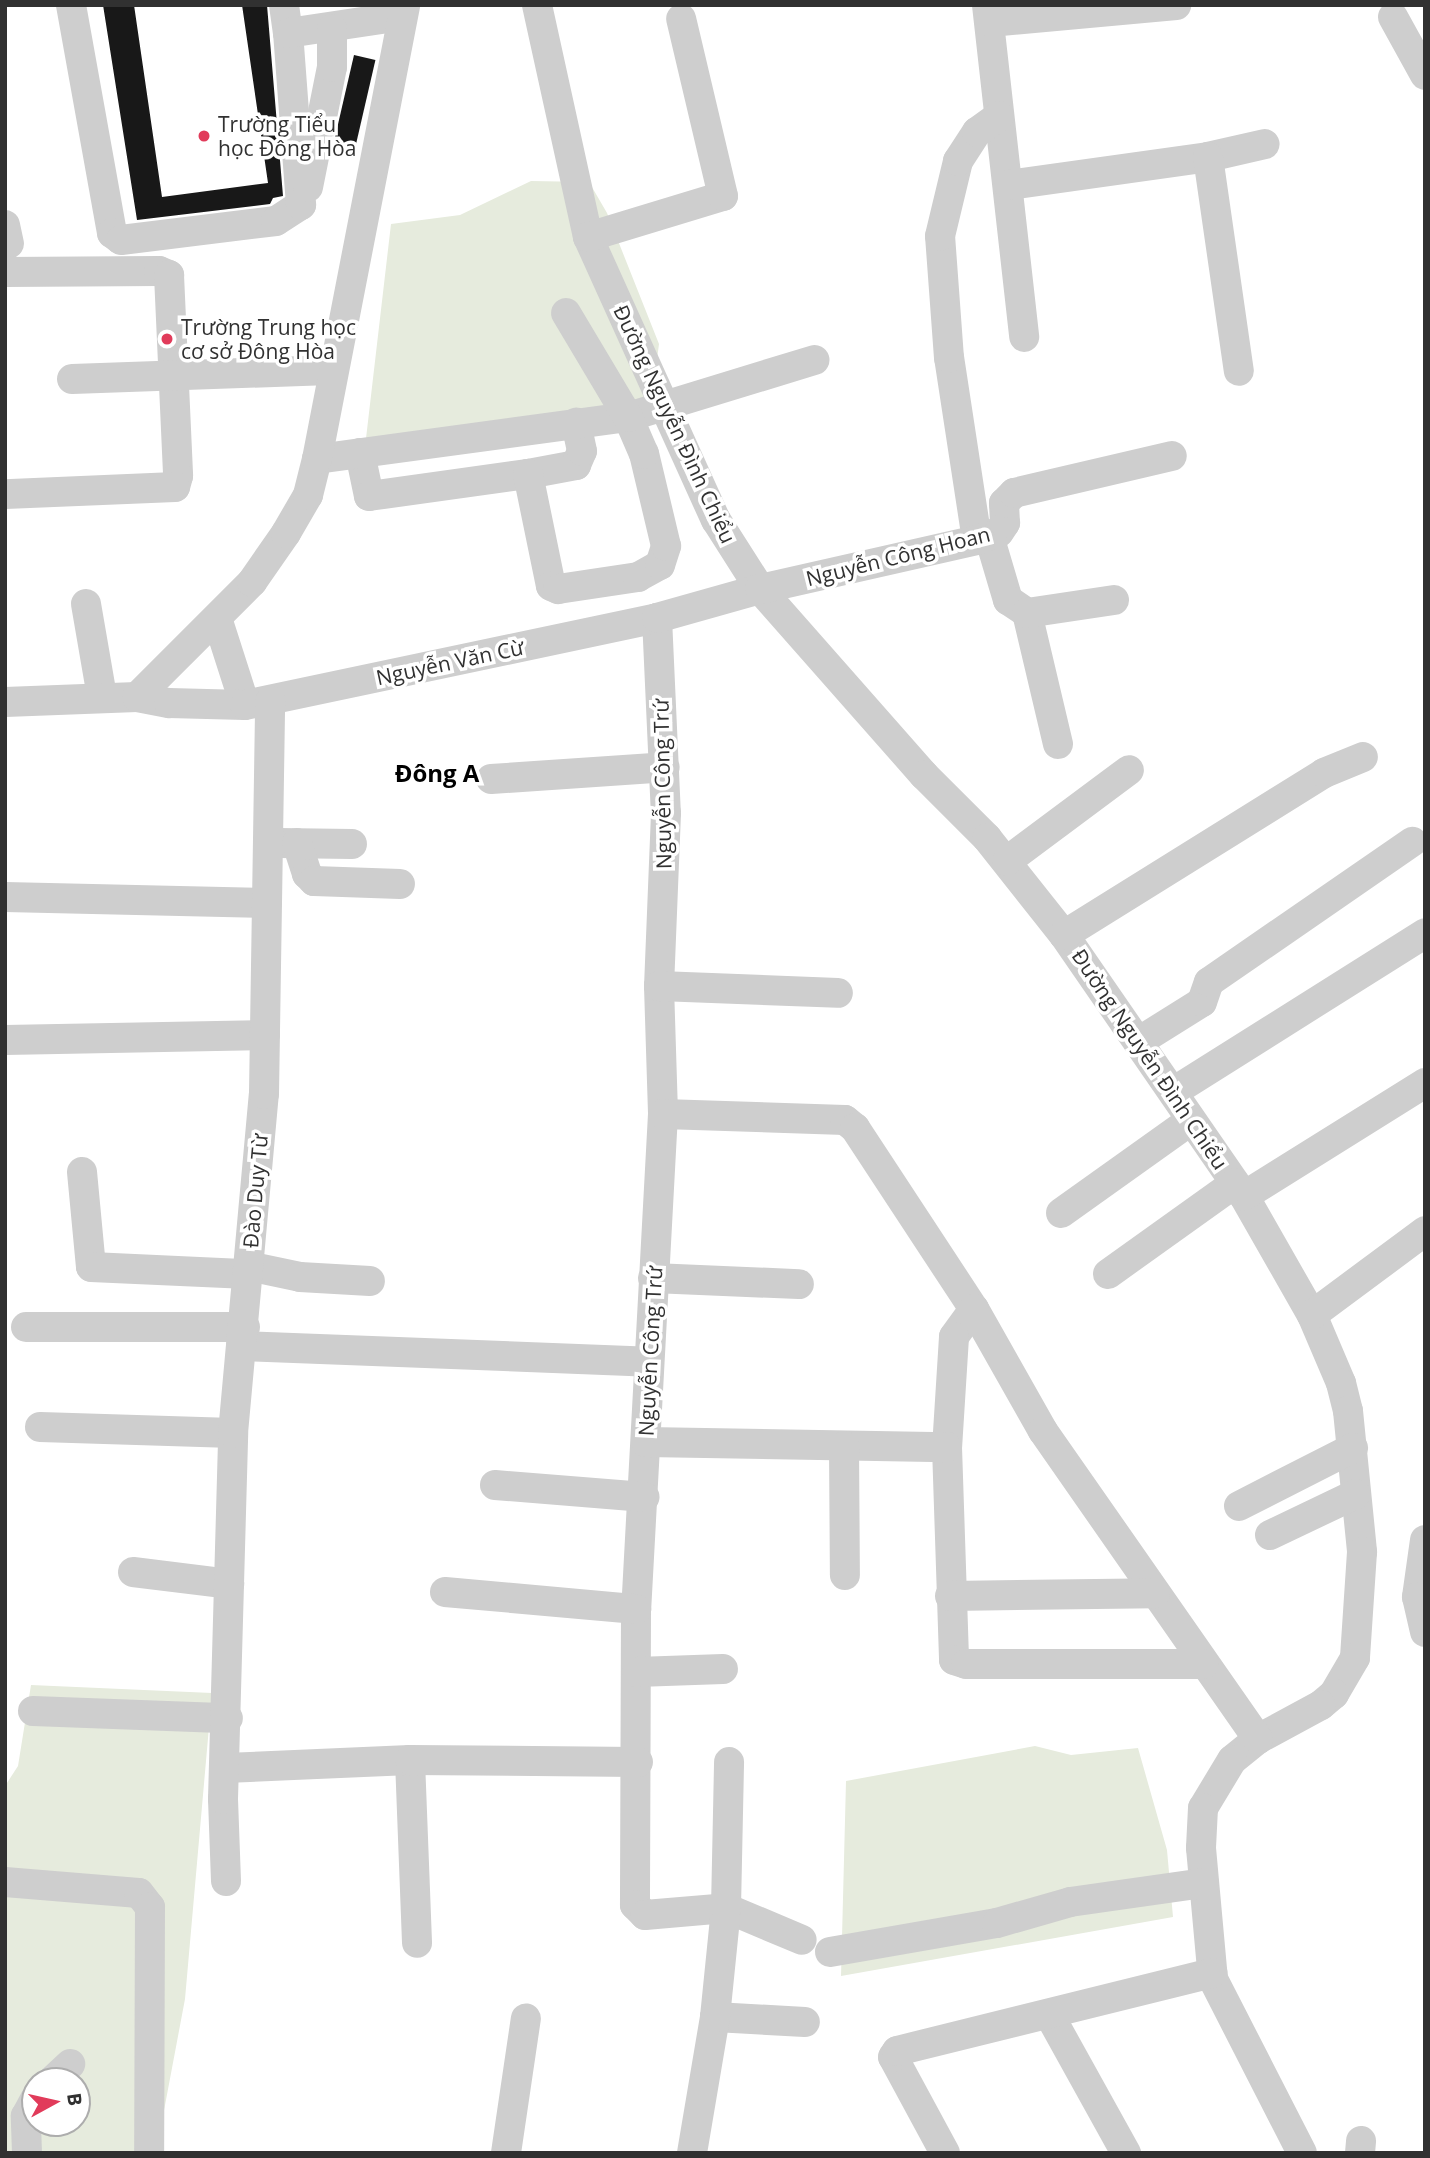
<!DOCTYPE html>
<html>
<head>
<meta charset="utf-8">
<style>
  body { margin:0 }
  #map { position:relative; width:1430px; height:2158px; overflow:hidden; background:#fff; font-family:"Open Sans",sans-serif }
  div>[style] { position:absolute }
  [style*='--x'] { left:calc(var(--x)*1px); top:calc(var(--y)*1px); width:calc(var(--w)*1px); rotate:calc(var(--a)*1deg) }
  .green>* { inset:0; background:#e6ebdd }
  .building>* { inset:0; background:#181818; transform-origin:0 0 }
  .minor>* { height:30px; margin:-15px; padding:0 15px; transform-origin:15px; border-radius:15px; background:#cecece }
  .dots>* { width:19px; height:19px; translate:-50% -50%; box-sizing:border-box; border:4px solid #fff; border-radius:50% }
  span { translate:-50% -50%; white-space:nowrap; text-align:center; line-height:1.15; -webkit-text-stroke:7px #fff; paint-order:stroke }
  .poi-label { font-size:21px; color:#313131 }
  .left { translate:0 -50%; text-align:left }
  .street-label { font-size:21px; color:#313131 }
  .quarter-label { font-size:24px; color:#000; font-weight:700 }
  .frame { position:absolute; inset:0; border:7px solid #313131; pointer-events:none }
  .north { position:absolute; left:21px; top:2067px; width:70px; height:70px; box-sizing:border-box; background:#fff; border:2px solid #adadad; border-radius:50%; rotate:82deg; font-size:19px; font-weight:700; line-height:28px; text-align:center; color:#313131 }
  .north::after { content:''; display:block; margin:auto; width:24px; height:32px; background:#e13b5a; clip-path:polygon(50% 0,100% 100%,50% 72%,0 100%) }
</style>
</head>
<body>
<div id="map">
  <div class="green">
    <i style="clip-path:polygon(531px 181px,589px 182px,607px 213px,659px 344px,651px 405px,365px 447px,391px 224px,460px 215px)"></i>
    <i style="clip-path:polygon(evenodd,31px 1685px,212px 1693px,185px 1999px,156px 2153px,5px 2153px,5px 1786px,18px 1766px,31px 1685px,35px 2081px,77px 2081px,77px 2123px,35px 2123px,35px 2081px)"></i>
    <i style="clip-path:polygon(1035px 1746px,1071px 1755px,1138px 1748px,1167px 1850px,1173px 1917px,841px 1976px,846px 1781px)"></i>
  </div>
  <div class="building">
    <i style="clip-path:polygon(103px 5px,134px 5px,162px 197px,268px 183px,242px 5px,267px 5px,283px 196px,273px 198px,270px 204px,137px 220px)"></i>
    <i style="left:354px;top:55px;width:22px;height:96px;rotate:13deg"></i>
  </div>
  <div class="minor">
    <i style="--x:71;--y:5;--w:232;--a:79.8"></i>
    <i style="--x:112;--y:233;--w:11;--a:38"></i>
    <i style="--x:121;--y:240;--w:156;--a:-7"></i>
    <i style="--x:276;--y:221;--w:30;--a:-33"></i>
    <i style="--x:301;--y:205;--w:172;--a:-94.3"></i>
    <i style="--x:284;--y:5;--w:28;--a:82"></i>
    <i style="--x:288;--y:33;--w:115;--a:-8.5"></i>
    <i style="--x:537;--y:5;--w:238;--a:77.6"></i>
    <i style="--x:588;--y:237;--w:311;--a:65.7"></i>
    <i style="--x:716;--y:520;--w:82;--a:57.5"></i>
    <i style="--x:760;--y:589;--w:248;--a:48.6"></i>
    <i style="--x:924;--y:775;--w:89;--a:45"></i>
    <i style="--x:987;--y:838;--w:124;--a:51.6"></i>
    <i style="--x:1064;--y:935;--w:317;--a:55.4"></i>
    <i style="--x:1244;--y:1196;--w:137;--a:60.3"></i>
    <i style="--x:1312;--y:1315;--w:74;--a:66.9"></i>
    <i style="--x:1341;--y:1383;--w:29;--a:76"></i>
    <i style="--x:1348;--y:1411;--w:142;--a:84.3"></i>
    <i style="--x:1362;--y:1552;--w:106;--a:93.8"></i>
    <i style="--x:1355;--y:1658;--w:42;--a:120.3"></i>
    <i style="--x:1334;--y:1694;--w:17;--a:140"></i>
    <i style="--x:1321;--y:1705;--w:72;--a:151.6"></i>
    <i style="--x:1258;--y:1739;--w:33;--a:141"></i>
    <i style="--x:1232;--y:1760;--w:56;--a:121.1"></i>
    <i style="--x:1203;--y:1808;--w:40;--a:92.9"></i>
    <i style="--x:1201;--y:1848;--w:132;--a:84.8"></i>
    <i style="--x:1213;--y:1979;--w:195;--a:62.9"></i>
    <i style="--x:987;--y:5;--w:334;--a:83.6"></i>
    <i style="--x:1393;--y:17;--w:66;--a:61.1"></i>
    <i style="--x:990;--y:22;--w:187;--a:-5.2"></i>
    <i style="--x:1208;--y:157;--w:58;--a:-12.8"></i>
    <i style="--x:1009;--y:185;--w:201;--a:-8"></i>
    <i style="--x:1208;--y:157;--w:216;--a:81.8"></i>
    <i style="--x:308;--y:187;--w:122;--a:-78.7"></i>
    <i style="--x:332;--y:67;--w:38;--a:-90"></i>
    <i style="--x:5;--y:225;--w:19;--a:78"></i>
    <i style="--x:588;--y:237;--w:141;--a:-16.9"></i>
    <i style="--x:723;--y:196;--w:182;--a:-103.3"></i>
    <i style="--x:5;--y:272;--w:154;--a:-0.4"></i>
    <i style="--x:159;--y:271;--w:11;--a:22"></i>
    <i style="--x:169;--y:275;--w:201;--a:87.4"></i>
    <i style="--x:178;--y:476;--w:11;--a:105"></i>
    <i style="--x:175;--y:487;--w:170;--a:177.6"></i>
    <i style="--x:72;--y:379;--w:258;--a:-2"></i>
    <i style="--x:360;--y:453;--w:44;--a:78.2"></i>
    <i style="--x:369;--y:496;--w:161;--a:-7.9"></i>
    <i style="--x:528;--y:474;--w:49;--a:-10.6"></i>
    <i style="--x:576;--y:465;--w:15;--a:-67"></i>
    <i style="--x:582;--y:451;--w:29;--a:-102"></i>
    <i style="--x:317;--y:459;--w:314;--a:-7.7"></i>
    <i style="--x:628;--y:417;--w:195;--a:-17"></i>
    <i style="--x:528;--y:474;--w:114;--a:78.4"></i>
    <i style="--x:551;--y:586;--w:8;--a:23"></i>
    <i style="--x:558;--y:589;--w:81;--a:-8.5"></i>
    <i style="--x:638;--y:577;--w:25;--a:-29"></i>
    <i style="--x:660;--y:565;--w:20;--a:-72"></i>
    <i style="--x:666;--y:546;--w:95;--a:-103.4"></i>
    <i style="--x:644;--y:454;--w:40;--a:-113.4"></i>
    <i style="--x:628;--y:417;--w:121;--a:-120.8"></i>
    <i style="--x:989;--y:536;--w:67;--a:73.5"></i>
    <i style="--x:1008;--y:600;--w:23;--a:34"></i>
    <i style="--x:977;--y:540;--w:184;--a:-98.7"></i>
    <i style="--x:949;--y:358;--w:122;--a:-94.2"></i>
    <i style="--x:940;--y:236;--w:77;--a:-76.5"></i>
    <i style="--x:958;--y:161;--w:35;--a:-57"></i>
    <i style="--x:977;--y:132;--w:27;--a:-36"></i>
    <i style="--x:86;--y:604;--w:94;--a:80.2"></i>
    <i style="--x:217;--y:618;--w:91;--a:72.2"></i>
    <i style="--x:657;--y:618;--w:195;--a:87.4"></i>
    <i style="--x:666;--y:813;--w:173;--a:92.3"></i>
    <i style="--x:659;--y:986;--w:128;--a:88.2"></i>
    <i style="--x:663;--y:1114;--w:496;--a:93.1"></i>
    <i style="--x:636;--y:1609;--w:296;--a:90.2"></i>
    <i style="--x:635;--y:1905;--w:14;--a:45"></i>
    <i style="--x:645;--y:1915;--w:81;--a:-4.9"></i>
    <i style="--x:726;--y:1908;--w:82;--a:22.8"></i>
    <i style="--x:137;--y:697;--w:33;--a:11"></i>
    <i style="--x:169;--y:703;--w:76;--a:1.5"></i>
    <i style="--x:245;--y:705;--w:421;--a:-11.9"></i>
    <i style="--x:657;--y:618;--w:107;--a:-15.7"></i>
    <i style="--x:760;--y:589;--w:222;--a:-12.7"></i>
    <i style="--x:977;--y:540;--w:23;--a:-20"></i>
    <i style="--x:999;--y:532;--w:11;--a:-56"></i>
    <i style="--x:1005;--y:523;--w:20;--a:-93"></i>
    <i style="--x:1004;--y:503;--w:14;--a:-45"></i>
    <i style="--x:1014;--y:493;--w:162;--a:-13.2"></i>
    <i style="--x:5;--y:702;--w:132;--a:-2.2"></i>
    <i style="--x:137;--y:697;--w:163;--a:-45"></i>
    <i style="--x:252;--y:582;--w:60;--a:-55.2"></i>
    <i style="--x:286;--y:533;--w:44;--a:-59.9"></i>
    <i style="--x:308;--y:495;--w:37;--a:-76"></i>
    <i style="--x:317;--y:459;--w:462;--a:-79"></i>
    <i style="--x:1058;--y:744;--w:135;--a:-103.3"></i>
    <i style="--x:1027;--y:613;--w:88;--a:-8.5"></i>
    <i style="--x:491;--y:779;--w:174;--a:-3.9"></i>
    <i style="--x:279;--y:843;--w:73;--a:0.8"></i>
    <i style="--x:297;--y:843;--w:33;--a:72"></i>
    <i style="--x:307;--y:874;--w:10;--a:45"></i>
    <i style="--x:314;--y:881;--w:86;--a:2"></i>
    <i style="--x:1007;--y:861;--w:152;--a:-36.7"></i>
    <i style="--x:5;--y:897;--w:262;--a:1.3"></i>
    <i style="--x:1064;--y:935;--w:306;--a:-31.9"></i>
    <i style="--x:1324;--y:773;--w:42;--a:-22.3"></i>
    <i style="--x:659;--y:986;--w:179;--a:2.2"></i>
    <i style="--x:5;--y:1040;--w:260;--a:-1.1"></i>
    <i style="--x:1138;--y:1042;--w:75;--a:-32"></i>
    <i style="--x:1202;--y:1002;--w:21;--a:-71"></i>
    <i style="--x:1209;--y:982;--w:247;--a:-34.6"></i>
    <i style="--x:1173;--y:1092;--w:298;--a:-32.2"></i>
    <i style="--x:663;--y:1114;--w:182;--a:1.9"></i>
    <i style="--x:845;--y:1120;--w:13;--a:39"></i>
    <i style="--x:855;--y:1128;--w:217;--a:56.7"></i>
    <i style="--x:974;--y:1309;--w:140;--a:60.5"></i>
    <i style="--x:1043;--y:1431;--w:376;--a:55.1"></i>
    <i style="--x:82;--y:1172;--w:95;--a:84.6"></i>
    <i style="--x:91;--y:1267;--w:157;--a:2.6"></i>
    <i style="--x:1244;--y:1196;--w:213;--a:-32"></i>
    <i style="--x:1061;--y:1213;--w:158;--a:-35.5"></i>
    <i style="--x:248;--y:1266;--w:53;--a:11.9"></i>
    <i style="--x:300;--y:1277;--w:70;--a:3.3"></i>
    <i style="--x:1108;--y:1274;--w:156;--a:-35.6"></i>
    <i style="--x:653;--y:1278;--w:146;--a:2.4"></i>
    <i style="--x:974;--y:1309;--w:34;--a:126"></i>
    <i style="--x:954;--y:1337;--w:110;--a:93.6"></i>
    <i style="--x:947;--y:1447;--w:213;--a:88.1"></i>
    <i style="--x:954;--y:1660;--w:13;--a:18"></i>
    <i style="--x:966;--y:1664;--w:238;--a:0"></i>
    <i style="--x:1312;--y:1315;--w:141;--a:-36.6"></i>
    <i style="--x:26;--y:1327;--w:219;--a:0"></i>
    <i style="--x:241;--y:1346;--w:408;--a:2.2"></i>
    <i style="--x:40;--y:1427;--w:193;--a:1.8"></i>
    <i style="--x:646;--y:1442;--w:301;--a:1"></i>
    <i style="--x:844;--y:1446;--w:129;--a:89.6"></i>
    <i style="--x:495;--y:1485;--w:150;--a:4.6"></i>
    <i style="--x:1239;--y:1506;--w:128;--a:-27"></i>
    <i style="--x:1270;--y:1535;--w:95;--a:-25.5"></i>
    <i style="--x:1425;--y:1540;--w:58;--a:98"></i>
    <i style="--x:1417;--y:1597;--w:36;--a:77"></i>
    <i style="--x:133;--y:1572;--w:97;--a:7.1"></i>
    <i style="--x:445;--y:1592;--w:192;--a:5.1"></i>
    <i style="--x:950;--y:1596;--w:205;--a:-0.8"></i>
    <i style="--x:637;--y:1672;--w:86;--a:-2"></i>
    <i style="--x:33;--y:1711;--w:195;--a:2.1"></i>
    <i style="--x:410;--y:1760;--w:183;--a:87.8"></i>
    <i style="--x:225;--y:1768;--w:185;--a:-2.5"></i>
    <i style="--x:410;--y:1760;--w:228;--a:0.5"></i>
    <i style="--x:226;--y:1881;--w:82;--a:-92.1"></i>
    <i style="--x:223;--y:1799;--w:366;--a:-88.4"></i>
    <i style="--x:233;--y:1433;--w:340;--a:-84.8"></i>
    <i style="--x:264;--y:1094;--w:393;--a:-89.1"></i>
    <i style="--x:5;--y:1882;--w:134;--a:4.7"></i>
    <i style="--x:139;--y:1893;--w:18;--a:52"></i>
    <i style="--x:150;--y:1907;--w:246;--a:90.2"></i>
    <i style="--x:830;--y:1952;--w:169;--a:-9.9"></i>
    <i style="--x:997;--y:1923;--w:76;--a:-16"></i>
    <i style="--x:1070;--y:1902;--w:135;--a:-8.1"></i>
    <i style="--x:1050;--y:2016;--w:157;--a:61"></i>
    <i style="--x:715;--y:2017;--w:90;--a:3.2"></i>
    <i style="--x:52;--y:2081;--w:25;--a:-43"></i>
    <i style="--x:27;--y:2153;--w:37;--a:-92"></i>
    <i style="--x:26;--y:2116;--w:19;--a:-62"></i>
    <i style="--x:506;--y:2153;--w:136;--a:-81.6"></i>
    <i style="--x:692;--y:2153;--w:138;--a:-80.4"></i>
    <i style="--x:715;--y:2017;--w:110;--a:-84.2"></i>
    <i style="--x:726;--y:1908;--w:146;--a:-88.8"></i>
    <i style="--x:945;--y:2153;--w:109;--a:-118.4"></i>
    <i style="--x:893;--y:2057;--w:7;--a:-56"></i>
    <i style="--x:897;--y:2051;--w:325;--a:-13.9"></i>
    <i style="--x:1360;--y:2153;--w:12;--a:-85"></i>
  </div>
  <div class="dots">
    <i style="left:204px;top:136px;background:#e13b5a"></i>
    <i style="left:167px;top:339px;background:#e13b5a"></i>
  </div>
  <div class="poi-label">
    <span class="left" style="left:218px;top:136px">Trường Tiểu<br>học Đông Hòa</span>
    <span class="left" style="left:181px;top:339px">Trường Trung học<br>cơ sở Đông Hòa</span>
  </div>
  <div class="street-label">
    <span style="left:675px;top:424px;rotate:65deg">Đường Nguyễn Đình Chiểu</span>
    <span style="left:898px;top:556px;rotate:-14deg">Nguyễn Công Hoan</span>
    <span style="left:450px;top:662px;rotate:-12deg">Nguyễn Văn Cừ</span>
    <span style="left:662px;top:784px;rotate:-91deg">Nguyễn Công Trứ</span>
    <span style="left:1150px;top:1059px;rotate:56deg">Đường Nguyễn Đình Chiểu</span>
    <span style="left:255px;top:1191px;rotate:-85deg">Đào Duy Từ</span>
    <span style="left:650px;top:1351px;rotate:-87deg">Nguyễn Công Trứ</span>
  </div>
  <div class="quarter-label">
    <span style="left:437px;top:773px">Đông A</span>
  </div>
  <div class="frame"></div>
  <div class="north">B</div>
</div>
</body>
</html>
